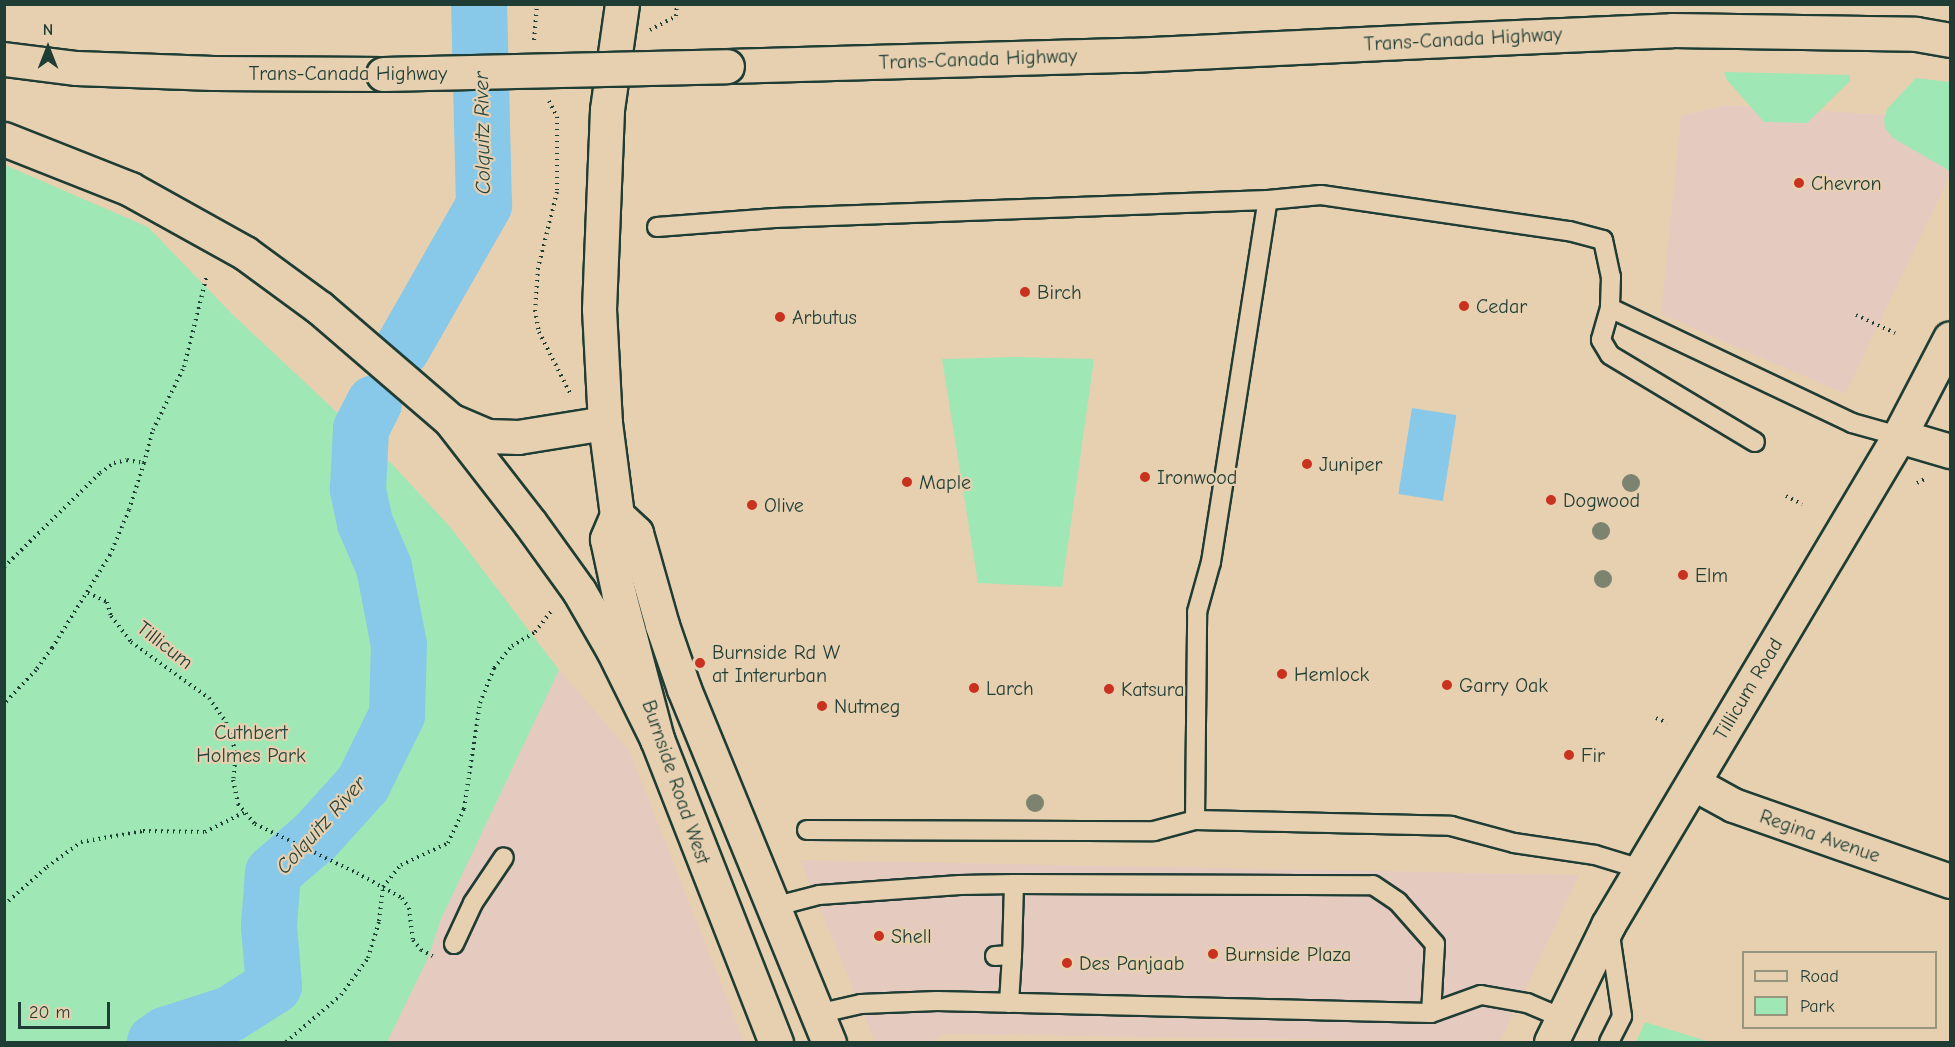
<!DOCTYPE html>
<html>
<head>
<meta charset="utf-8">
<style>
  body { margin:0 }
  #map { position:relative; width:1955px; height:1047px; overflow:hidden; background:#e7d0b0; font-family:"Comic Neue",sans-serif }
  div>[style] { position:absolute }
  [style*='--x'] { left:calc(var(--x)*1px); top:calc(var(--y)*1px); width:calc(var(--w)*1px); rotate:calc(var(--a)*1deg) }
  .built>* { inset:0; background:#e5cac0 }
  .green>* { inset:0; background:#9fe7b5 }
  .water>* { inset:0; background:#88c8e9; transform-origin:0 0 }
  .river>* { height:56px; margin:-28px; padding:0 28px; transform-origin:28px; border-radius:28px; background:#88c8e9 }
  .path>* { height:4px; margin-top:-2px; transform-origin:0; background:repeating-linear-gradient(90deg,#1f3d34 0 1.5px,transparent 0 6px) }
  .roads { filter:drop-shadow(2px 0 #1f3d34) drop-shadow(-2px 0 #1f3d34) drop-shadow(0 2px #1f3d34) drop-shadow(0 -2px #1f3d34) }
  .service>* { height:18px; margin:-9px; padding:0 9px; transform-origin:9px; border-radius:9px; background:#e7d0b0 }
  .minor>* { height:33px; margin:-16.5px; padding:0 16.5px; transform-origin:16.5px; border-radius:16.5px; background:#e7d0b0 }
  .secondary>* { height:33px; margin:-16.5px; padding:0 16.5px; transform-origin:16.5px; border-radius:16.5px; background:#e7d0b0 }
  .trunk>* { height:33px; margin:-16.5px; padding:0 16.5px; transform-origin:16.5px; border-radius:16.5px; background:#e7d0b0 }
  .motorway>* { height:33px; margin:-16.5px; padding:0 16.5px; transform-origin:16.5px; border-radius:16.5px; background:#e7d0b0 }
  .bridges { filter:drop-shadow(2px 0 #1f3d34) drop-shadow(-2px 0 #1f3d34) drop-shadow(0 2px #1f3d34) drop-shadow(0 -2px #1f3d34) }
  .motorway-bridge>* { height:33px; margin:-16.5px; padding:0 16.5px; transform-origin:16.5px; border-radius:16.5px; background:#e7d0b0 }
  .trees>* { width:18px; height:18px; margin:-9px; border-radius:50%; background:#7c846f }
  .dots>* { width:16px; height:16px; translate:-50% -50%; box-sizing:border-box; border:3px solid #e7d0b0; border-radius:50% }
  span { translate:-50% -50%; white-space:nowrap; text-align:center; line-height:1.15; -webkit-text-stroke:4.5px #e7d0b0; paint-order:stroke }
  .street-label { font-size:20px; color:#1f3d34 }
  .poi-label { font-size:20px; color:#1f3d34 }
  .left { translate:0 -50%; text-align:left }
  .park-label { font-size:20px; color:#25463a }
  .water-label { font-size:21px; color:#24443d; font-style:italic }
  .frame { position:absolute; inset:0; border:6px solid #1f3d34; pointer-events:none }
  .legend { position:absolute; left:1742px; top:951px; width:195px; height:78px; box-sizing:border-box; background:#e7d0b0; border:2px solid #97957e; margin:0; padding:8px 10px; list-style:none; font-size:18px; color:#1f3d34 }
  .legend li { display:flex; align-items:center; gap:12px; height:30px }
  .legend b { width:30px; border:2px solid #97957e }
  .north { position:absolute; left:18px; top:18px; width:60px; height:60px; -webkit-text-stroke:4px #e7d0b0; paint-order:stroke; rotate:0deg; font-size:16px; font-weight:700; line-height:24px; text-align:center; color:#1f3d34 }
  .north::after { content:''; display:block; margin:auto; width:21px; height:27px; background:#1f3d34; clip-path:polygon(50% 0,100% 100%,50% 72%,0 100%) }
  .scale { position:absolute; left:18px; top:1002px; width:92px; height:27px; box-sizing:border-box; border:3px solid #1f3d34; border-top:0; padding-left:8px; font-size:18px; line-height:21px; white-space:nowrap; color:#1f3d34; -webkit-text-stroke:4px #e7d0b0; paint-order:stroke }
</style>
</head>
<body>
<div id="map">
  <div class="built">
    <i style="clip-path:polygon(1726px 105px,1950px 119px,1950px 175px,1845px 394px,1661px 314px,1681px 116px)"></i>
    <i style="clip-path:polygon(559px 670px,629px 750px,744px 1042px,387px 1042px,428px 958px,441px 919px)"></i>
    <i style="clip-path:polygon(800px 860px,1579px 875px,1500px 1042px,944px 1034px,931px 1042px,875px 1042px)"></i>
  </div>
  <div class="green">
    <i style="clip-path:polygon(1724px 72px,1850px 75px,1850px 81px,1807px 123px,1764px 122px,1727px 80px)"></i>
    <i style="clip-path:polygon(1916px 78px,1950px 82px,1950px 171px,1893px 138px,1885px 128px,1884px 119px,1887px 109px)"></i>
    <i style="clip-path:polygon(5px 165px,148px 227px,231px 313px,392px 464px,451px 528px,559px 670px,441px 919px,428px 958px,387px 1042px,5px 1042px)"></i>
    <i style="clip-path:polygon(1014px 357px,1094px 359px,1062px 587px,978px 583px,942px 359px)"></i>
    <i style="clip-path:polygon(1645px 1022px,1710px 1042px,1636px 1042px)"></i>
  </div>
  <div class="water">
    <i style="left:1412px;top:408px;width:45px;height:87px;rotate:9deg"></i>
  </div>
  <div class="river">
    <i style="--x:402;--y:349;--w:166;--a:-60.3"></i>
    <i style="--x:484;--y:205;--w:201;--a:-91.4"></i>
    <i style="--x:155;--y:1042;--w:12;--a:-35"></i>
    <i style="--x:165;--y:1035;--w:68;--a:-17.9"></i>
    <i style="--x:230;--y:1014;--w:52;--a:-32.5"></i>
    <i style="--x:274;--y:986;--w:60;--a:-94.8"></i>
    <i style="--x:269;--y:926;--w:53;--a:-85.7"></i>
    <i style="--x:273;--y:873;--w:57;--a:-40.7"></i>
    <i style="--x:316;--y:836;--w:70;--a:-47.9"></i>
    <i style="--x:363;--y:784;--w:77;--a:-63.8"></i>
    <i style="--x:397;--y:715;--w:70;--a:-88.4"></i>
    <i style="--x:399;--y:645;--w:79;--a:-100.9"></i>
    <i style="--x:384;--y:567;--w:48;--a:-113.4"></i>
    <i style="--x:365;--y:523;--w:35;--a:-102"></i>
    <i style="--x:358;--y:489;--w:60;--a:-87.1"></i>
    <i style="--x:361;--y:429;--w:29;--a:-63"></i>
  </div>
  <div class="path">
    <i style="--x:650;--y:30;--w:30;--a:-28"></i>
    <i style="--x:676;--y:16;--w:12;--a:-85"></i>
    <i style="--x:534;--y:40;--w:36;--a:-85"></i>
    <i style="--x:549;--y:101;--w:18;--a:63"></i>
    <i style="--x:557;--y:117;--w:75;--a:90"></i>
    <i style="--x:557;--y:192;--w:78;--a:104"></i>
    <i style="--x:538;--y:268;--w:42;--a:94.1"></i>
    <i style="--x:535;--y:310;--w:22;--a:80"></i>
    <i style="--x:539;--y:332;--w:68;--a:63.1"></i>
    <i style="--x:1856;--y:315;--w:43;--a:24.8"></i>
    <i style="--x:144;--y:463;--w:34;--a:-75"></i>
    <i style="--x:153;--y:430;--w:70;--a:-63.8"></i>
    <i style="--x:184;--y:367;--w:95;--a:-76"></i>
    <i style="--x:1917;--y:483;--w:11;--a:-27"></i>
    <i style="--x:1786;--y:496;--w:18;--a:27"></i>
    <i style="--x:4;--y:567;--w:134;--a:-44.4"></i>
    <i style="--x:100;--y:473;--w:17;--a:-36"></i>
    <i style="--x:114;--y:463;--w:13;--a:-13"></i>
    <i style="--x:127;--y:460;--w:17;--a:10"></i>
    <i style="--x:144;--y:463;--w:49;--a:107.7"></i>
    <i style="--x:129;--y:510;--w:49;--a:112.9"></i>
    <i style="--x:110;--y:555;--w:110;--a:121.9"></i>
    <i style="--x:52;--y:648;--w:27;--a:126"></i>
    <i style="--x:36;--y:670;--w:47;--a:133.3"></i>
    <i style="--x:88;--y:593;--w:21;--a:25"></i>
    <i style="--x:107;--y:602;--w:15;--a:74"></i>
    <i style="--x:111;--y:616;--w:33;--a:52"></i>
    <i style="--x:131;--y:642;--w:96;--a:35.7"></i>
    <i style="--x:209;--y:698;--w:29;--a:55"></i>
    <i style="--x:226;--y:722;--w:33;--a:72"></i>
    <i style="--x:236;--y:753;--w:27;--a:96"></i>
    <i style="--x:233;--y:780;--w:25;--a:78"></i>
    <i style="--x:238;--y:804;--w:26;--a:50"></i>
    <i style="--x:255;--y:824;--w:113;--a:25.7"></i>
    <i style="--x:357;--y:873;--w:51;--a:29.1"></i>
    <i style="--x:402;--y:898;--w:12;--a:55"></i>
    <i style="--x:409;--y:908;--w:32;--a:83"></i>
    <i style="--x:413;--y:940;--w:13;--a:51"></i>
    <i style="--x:421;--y:950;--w:13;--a:27"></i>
    <i style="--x:1656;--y:718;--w:12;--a:24"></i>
    <i style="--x:4;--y:905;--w:57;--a:-41.5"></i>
    <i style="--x:47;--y:867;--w:42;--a:-36.3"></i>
    <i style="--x:81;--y:842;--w:63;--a:-10.1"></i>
    <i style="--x:143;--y:831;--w:62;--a:0.9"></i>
    <i style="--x:205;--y:832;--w:45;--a:-26.6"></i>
    <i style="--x:286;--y:1042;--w:72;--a:-40.5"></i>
    <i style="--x:341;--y:995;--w:46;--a:-53.9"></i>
    <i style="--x:368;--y:958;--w:39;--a:-73"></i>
    <i style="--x:379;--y:921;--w:34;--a:-83"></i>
    <i style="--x:383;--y:887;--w:28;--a:-51"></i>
    <i style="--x:401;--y:865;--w:52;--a:-25.1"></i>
    <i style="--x:448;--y:843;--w:38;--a:-65"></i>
    <i style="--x:464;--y:809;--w:107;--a:-81.4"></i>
    <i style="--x:480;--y:703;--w:38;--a:-68"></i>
    <i style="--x:494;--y:668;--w:28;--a:-51"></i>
    <i style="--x:512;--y:646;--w:27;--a:-31"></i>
    <i style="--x:535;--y:632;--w:29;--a:-52"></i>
  </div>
  <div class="roads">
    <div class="service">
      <i style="--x:657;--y:227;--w:118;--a:-4.4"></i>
      <i style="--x:775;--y:218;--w:493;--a:-2.1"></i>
      <i style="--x:1268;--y:200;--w:53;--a:-5.4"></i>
      <i style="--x:1321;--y:195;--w:251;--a:8.3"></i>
      <i style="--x:1569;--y:231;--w:35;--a:15"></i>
      <i style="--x:1603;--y:240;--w:38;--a:78"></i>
      <i style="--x:1611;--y:277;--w:31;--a:92"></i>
      <i style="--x:1610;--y:308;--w:268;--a:25.4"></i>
      <i style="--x:1852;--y:423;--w:49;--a:15.5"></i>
      <i style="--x:1610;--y:308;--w:33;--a:106"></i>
      <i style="--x:1601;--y:340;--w:17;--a:59"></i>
      <i style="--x:1610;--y:355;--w:169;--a:31"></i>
      <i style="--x:1195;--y:820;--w:208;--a:-89.4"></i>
      <i style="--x:1197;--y:612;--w:52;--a:-74.4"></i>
      <i style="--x:1211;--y:562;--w:366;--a:-81.1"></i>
      <i style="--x:807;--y:830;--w:347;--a:0.2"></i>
      <i style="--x:1154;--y:831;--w:42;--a:-15"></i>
      <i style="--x:1195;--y:820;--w:256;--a:1.3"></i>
      <i style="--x:1451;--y:826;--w:65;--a:15.1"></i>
      <i style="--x:1514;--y:843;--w:82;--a:8.4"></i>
      <i style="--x:1595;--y:855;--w:48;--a:16.9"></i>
      <i style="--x:773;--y:907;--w:48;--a:-14.6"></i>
      <i style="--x:819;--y:895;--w:141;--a:-4.1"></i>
      <i style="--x:960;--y:885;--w:54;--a:-1.1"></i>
      <i style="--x:454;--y:944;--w:45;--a:-65.1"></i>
      <i style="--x:473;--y:903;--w:55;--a:-56"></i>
      <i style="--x:1012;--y:955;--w:71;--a:-88.4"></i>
      <i style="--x:1014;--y:884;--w:359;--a:0.2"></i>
      <i style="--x:1373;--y:885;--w:30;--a:34"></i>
      <i style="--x:1398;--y:902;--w:56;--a:48.6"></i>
      <i style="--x:1435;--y:944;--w:69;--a:93.3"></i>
      <i style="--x:995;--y:956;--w:17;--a:-3"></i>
      <i style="--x:1012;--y:955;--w:48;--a:93.6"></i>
      <i style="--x:817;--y:1014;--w:45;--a:-12.8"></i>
      <i style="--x:861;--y:1004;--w:76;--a:-2.3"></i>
      <i style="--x:937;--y:1001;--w:494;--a:1.4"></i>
      <i style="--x:1431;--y:1013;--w:53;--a:-19.8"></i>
      <i style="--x:1481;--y:995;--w:47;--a:9.9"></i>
      <i style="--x:1527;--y:1003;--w:39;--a:23"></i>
      <i style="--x:1609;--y:1042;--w:29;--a:-63"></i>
      <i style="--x:1622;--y:1016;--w:89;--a:-98.4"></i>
    </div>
    <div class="minor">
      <i style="--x:1899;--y:436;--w:53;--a:16.4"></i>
      <i style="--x:1693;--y:783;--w:46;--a:28.8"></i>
      <i style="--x:1733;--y:805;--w:230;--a:19.3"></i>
    </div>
    <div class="secondary">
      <i style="--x:622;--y:4;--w:107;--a:98.1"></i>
      <i style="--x:607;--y:110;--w:199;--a:92.3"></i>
      <i style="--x:599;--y:309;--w:114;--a:87"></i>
      <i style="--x:605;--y:423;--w:93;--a:82.6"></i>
      <i style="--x:617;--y:515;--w:26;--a:43"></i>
      <i style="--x:636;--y:533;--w:96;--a:74.2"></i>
      <i style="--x:662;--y:625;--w:68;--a:71"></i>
      <i style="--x:684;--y:689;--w:382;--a:67.7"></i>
      <i style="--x:617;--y:515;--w:26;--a:113"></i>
      <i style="--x:607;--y:539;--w:57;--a:77.9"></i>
      <i style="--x:619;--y:595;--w:149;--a:75.2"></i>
      <i style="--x:657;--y:739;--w:326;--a:68.6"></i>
      <i style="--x:1551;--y:1042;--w:130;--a:-64"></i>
      <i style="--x:1608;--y:925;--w:569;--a:-59.24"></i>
      <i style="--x:1899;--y:436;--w:110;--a:-62.5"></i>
    </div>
    <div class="trunk">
      <i style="--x:1425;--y:41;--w:247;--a:-2.5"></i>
      <i style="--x:1672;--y:30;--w:244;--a:0.9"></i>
      <i style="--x:1916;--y:34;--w:35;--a:10"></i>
    </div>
    <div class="motorway">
      <i style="--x:4;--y:59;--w:73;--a:7.1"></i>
      <i style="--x:76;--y:68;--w:137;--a:2.1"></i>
      <i style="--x:213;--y:73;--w:170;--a:0.3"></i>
      <i style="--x:727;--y:66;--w:403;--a:-1.6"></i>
      <i style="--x:1130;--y:55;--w:295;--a:-2.7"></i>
      <i style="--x:4;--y:139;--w:136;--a:21.6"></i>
      <i style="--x:130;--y:189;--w:132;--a:29.1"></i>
      <i style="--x:245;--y:253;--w:93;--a:36.3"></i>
      <i style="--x:320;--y:308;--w:172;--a:40.7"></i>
      <i style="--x:450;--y:420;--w:130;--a:52.2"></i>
      <i style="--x:530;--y:523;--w:84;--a:54.2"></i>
      <i style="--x:579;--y:591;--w:68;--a:60"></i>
      <i style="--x:613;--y:650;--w:99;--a:63.7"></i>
      <i style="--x:452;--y:421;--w:39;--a:23"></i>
      <i style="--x:488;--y:436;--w:30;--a:2"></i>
      <i style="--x:518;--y:437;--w:88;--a:-9.1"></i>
    </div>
  </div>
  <div class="bridges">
    <div class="motorway-bridge">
      <i style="--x:383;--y:74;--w:344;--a:-1.3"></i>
    </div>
  </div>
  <div class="trees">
    <i style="left:1631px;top:483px"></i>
    <i style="left:1601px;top:531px"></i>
    <i style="left:1603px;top:579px"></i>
    <i style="left:1035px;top:803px"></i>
  </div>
  <div class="dots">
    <i style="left:1799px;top:183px;background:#c8321e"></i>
    <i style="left:1025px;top:292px;background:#c8321e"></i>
    <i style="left:1464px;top:306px;background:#c8321e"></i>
    <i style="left:780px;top:317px;background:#c8321e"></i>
    <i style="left:1307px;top:464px;background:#c8321e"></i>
    <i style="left:1145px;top:477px;background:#c8321e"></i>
    <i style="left:907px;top:482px;background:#c8321e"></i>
    <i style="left:1551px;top:500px;background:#c8321e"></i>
    <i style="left:752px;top:505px;background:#c8321e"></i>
    <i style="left:1683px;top:575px;background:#c8321e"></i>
    <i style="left:700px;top:663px;background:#c8321e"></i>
    <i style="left:1282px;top:674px;background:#c8321e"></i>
    <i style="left:1447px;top:685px;background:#c8321e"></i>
    <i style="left:974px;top:688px;background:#c8321e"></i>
    <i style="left:1109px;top:689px;background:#c8321e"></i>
    <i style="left:822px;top:706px;background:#c8321e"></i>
    <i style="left:1569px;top:755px;background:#c8321e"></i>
    <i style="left:879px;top:936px;background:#c8321e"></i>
    <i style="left:1213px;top:954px;background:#c8321e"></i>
    <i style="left:1067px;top:963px;background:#c8321e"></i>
  </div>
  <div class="street-label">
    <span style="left:1463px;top:39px;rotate:-3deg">Trans-Canada Highway</span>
    <span style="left:978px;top:59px;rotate:-2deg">Trans-Canada Highway</span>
    <span style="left:348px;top:73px">Trans-Canada Highway</span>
    <span style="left:165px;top:645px;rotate:38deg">Tillicum</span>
    <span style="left:1748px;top:689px;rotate:-59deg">Tillicum Road</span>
    <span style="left:676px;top:782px;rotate:71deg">Burnside Road West</span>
    <span style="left:1820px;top:836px;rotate:19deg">Regina Avenue</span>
  </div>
  <div class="poi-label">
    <span class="left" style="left:1811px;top:183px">Chevron</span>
    <span class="left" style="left:1037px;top:292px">Birch</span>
    <span class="left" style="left:1476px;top:306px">Cedar</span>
    <span class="left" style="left:792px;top:317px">Arbutus</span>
    <span class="left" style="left:1319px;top:464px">Juniper</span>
    <span class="left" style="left:1157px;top:477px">Ironwood</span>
    <span class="left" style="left:919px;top:482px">Maple</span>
    <span class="left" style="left:1563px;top:500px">Dogwood</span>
    <span class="left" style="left:764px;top:505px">Olive</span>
    <span class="left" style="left:1695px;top:575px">Elm</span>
    <span class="left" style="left:712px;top:664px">Burnside Rd W<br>at Interurban</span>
    <span class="left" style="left:1294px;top:674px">Hemlock</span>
    <span class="left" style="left:1459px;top:685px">Garry Oak</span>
    <span class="left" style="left:986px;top:688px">Larch</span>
    <span class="left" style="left:1121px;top:689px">Katsura</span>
    <span class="left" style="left:834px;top:706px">Nutmeg</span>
    <span class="left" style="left:1581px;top:755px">Fir</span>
    <span class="left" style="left:891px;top:936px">Shell</span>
    <span class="left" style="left:1225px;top:954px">Burnside Plaza</span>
    <span class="left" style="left:1079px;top:963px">Des Panjaab</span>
  </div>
  <div class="park-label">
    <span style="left:251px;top:744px">Cuthbert<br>Holmes Park</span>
  </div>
  <div class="water-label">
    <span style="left:482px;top:133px;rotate:-91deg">Colquitz River</span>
    <span style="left:321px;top:825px;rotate:-48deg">Colquitz River</span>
  </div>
  <div class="frame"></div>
  <ul class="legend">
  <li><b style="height:8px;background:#e7d0b0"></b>Road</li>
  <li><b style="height:16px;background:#9fe7b5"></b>Park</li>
  </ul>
  <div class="north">N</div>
  <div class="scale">20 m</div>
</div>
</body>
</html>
